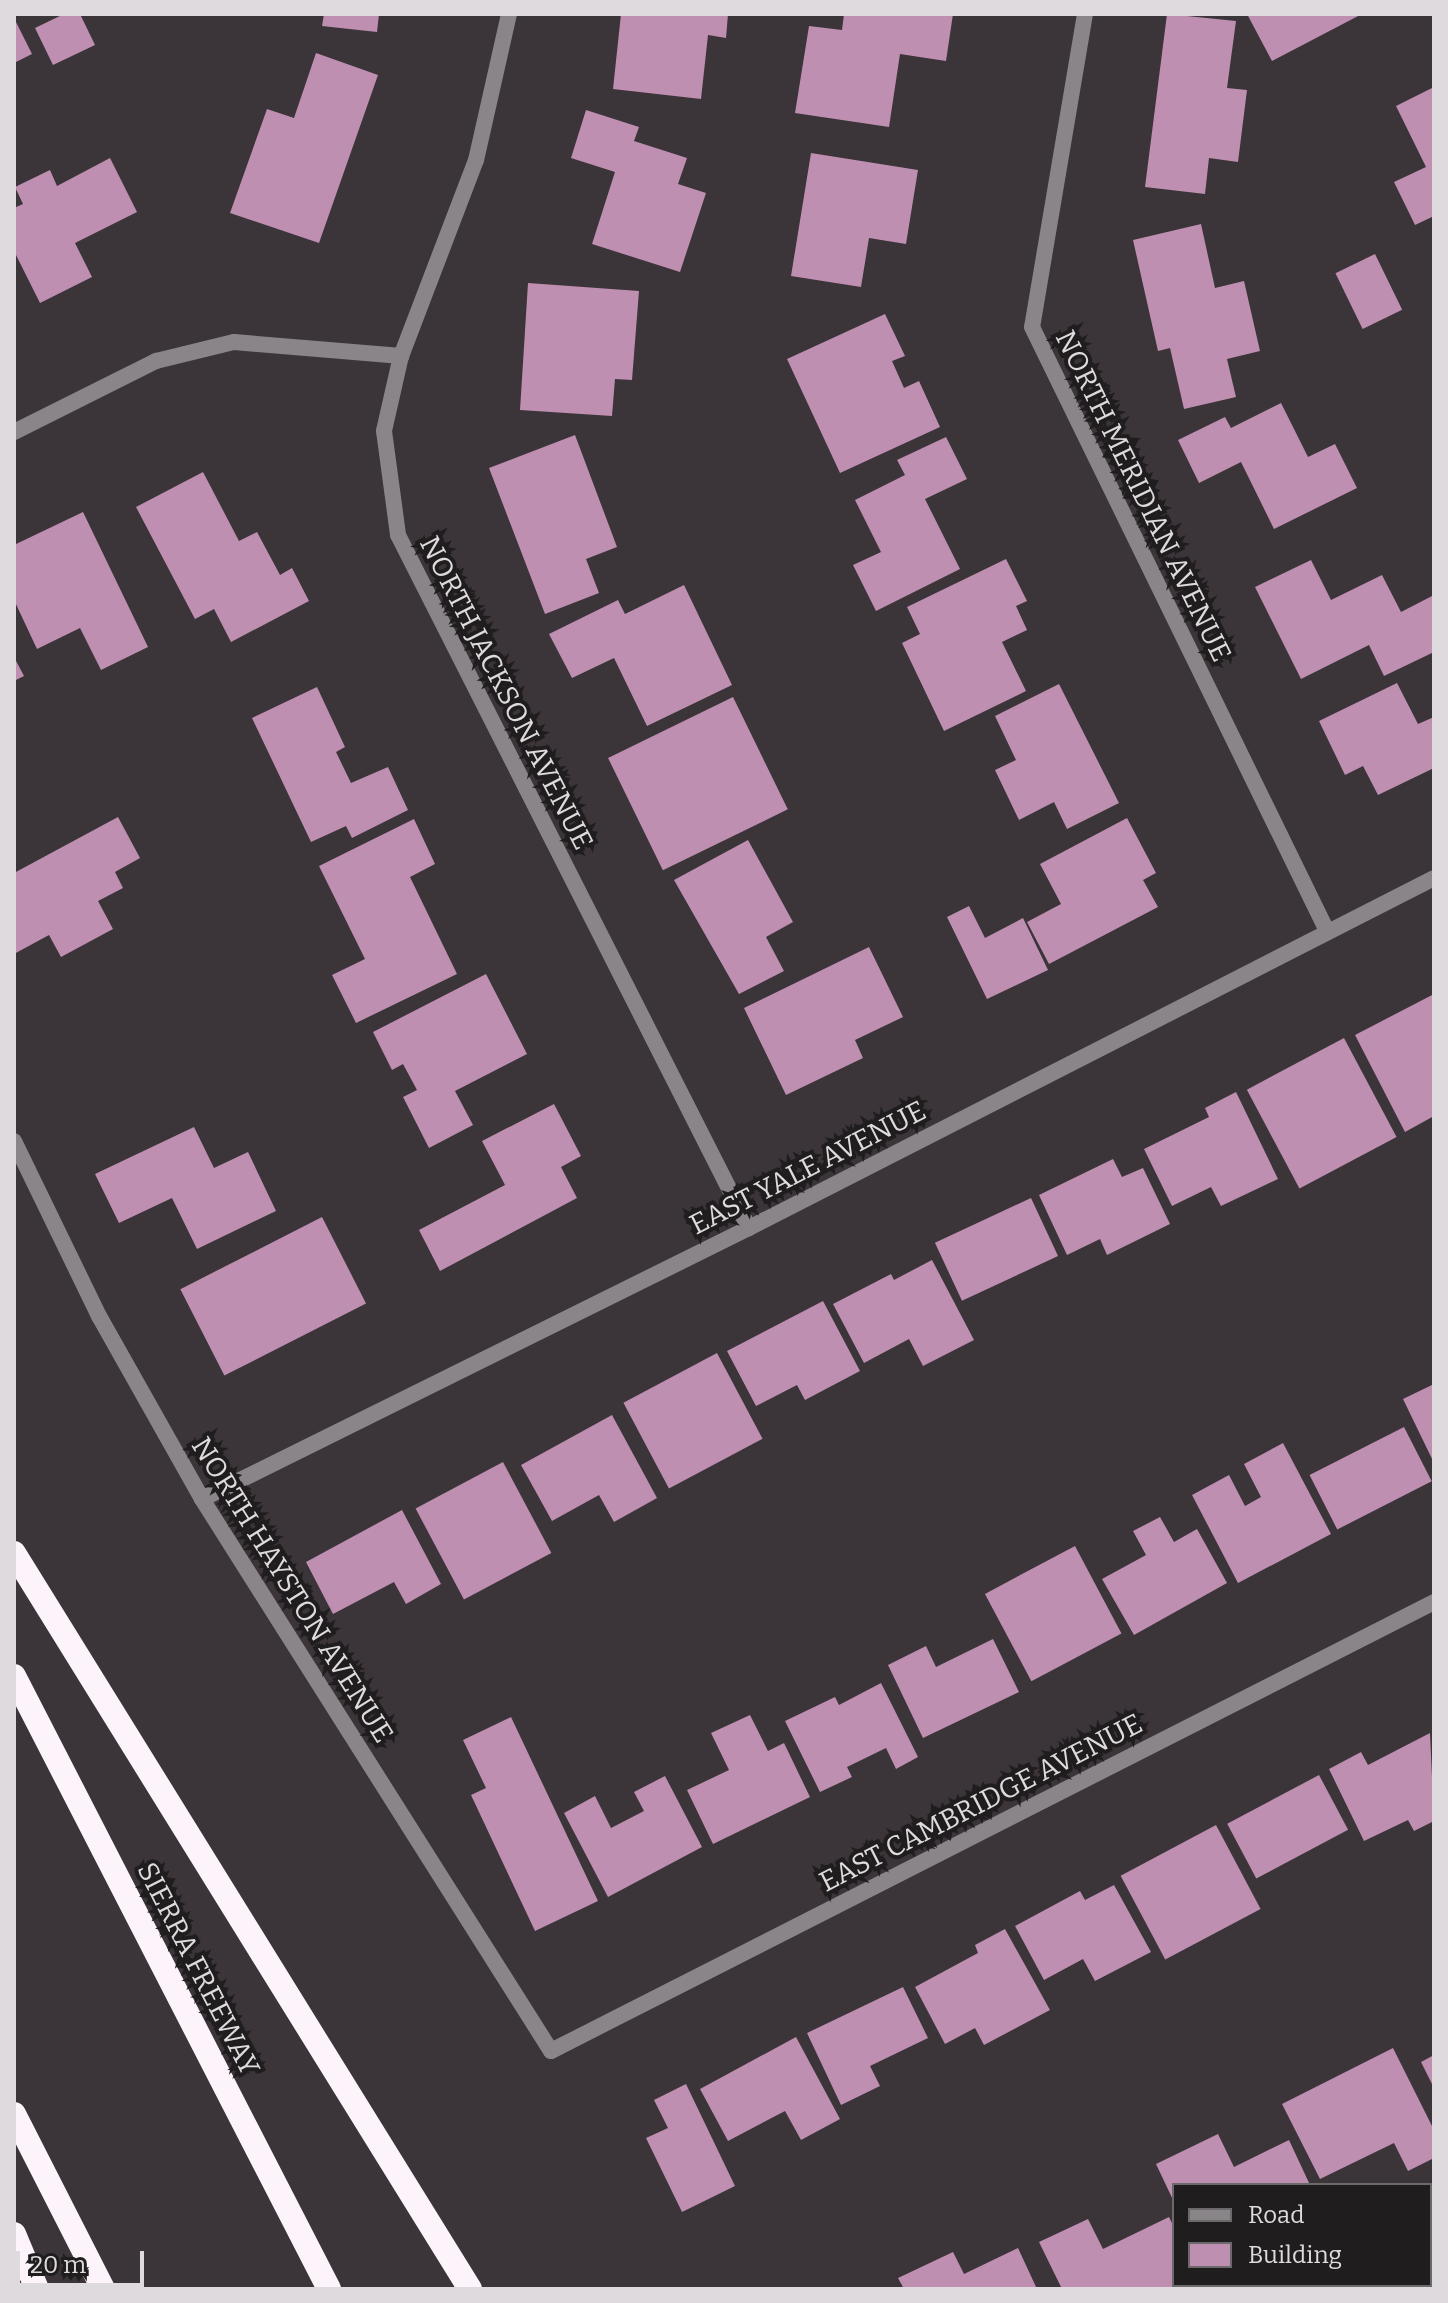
<!DOCTYPE html>
<style>
body{margin:0}
#map{position:relative;width:1448px;height:2303px;overflow:hidden;background:#3b3439;font-family:Bitter,serif}
div>[style]{position:absolute}
.building>*{inset:0;background:#bf8fb1;transform-origin:0 0}
.street>*{height:16px;margin:-8px;padding:0 8px;transform-origin:8px;border-radius:8px;background:#898588}
.highway>*{height:24px;margin:-12px;padding:0 12px;transform-origin:12px;border-radius:12px;background:#fcf4fa}
span{translate:-50% -50%;white-space:nowrap;text-align:center;line-height:1.15;-webkit-text-stroke:8px #201d1f;paint-order:stroke}
.street-label{font-size:28px;color:#dfdadd}
.frame{position:absolute;inset:0;border:16px solid #dfdadd;pointer-events:none}
.legend{position:absolute;left:1172px;top:2183px;width:260px;height:104px;box-sizing:border-box;background:#201d1f;border:2px solid #6c696b;margin:0;padding:10px 14px;list-style:none;font-size:24px;color:#dfdadd}
.legend li{display:flex;align-items:center;gap:16px;height:40px}
.legend b{width:40px;border:2px solid #6c696b}
.scale{position:absolute;left:16px;top:2251px;width:128px;height:36px;box-sizing:border-box;border:4px solid #dfdadd;border-top:0;padding-left:10px;font-size:24px;line-height:28px;white-space:nowrap;color:#dfdadd;-webkit-text-stroke:6px #201d1f;paint-order:stroke}
</style>
<div id="map">
<div class="building">
<div style="clip-path:polygon(64px 14px,80px 14px,95px 45px,53px 65px,35px 28px)"></div>
<div style="clip-path:polygon(324px 14px,379px 14px,377px 32px,322px 26px)"></div>
<div style="clip-path:polygon(621px 14px,728px 14px,726px 38px,708px 35px,701px 99px,613px 89px)"></div>
<div style="clip-path:polygon(844px 14px,953px 14px,946px 61px,900px 54px,889px 127px,795px 113px,809px 26px,842px 30px)"></div>
<div style="clip-path:polygon(1167px 14px,1236px 21px,1227px 88px,1247px 90px,1238px 162px,1209px 158px,1205px 194px,1145px 187px)"></div>
<div style="clip-path:polygon(1247px 14px,1362px 14px,1272px 61px)"></div>
<div style="clip-path:polygon(14px 18px,32px 54px,14px 63px)"></div>
<div style="clip-path:polygon(316px 53px,378px 75px,319px 243px,230px 213px,267px 109px,294px 118px)"></div>
<div style="clip-path:polygon(1434px 87px,1434px 216px,1415px 225px,1394px 182px,1426px 167px,1396px 106px)"></div>
<div style="clip-path:polygon(586px 110px,639px 127px,634px 141px,687px 158px,678px 184px,706px 193px,680px 272px,592px 244px,615px 172px,571px 158px)"></div>
<div style="clip-path:polygon(811px 153px,918px 170px,906px 244px,869px 238px,861px 287px,791px 276px)"></div>
<div style="clip-path:polygon(110px 158px,137px 212px,75px 243px,92px 277px,40px 303px,14px 251px,14px 208px,23px 204px,15px 187px,50px 170px,57px 186px)"></div>
<div style="clip-path:polygon(1201px 224px,1215px 288px,1244px 281px,1260px 351px,1227px 359px,1236px 397px,1184px 409px,1170px 348px,1158px 351px,1133px 240px)"></div>
<div style="left:1375px;top:254px;width:62px;height:44px;rotate:64deg"></div>
<div style="clip-path:polygon(528px 283px,639px 291px,632px 380px,615px 379px,612px 416px,520px 410px)"></div>
<div style="clip-path:polygon(885px 314px,905px 356px,892px 361px,904px 388px,919px 381px,940px 427px,840px 473px,787px 359px)"></div>
<div style="clip-path:polygon(1281px 403px,1308px 457px,1335px 444px,1357px 488px,1274px 529px,1241px 462px,1199px 483px,1178px 440px,1225px 417px,1231px 428px)"></div>
<div style="clip-path:polygon(575px 435px,617px 547px,586px 559px,599px 593px,545px 614px,489px 468px)"></div>
<div style="clip-path:polygon(946px 437px,967px 479px,925px 499px,960px 569px,876px 611px,853px 565px,881px 552px,855px 500px,905px 475px,897px 460px)"></div>
<div style="clip-path:polygon(203px 472px,239px 541px,257px 532px,280px 575px,292px 568px,309px 601px,231px 642px,214px 609px,195px 619px,136px 507px)"></div>
<div style="clip-path:polygon(83px 512px,148px 647px,101px 670px,80px 628px,37px 649px,14px 600px,14px 545px)"></div>
<div style="clip-path:polygon(1006px 559px,1027px 601px,1016px 606px,1027px 630px,1002px 642px,1026px 691px,944px 731px,902px 643px,920px 634px,907px 607px)"></div>
<div style="clip-path:polygon(1311px 560px,1331px 600px,1382px 575px,1401px 612px,1434px 595px,1434px 652px,1384px 676px,1369px 645px,1301px 679px,1255px 587px)"></div>
<div style="clip-path:polygon(684px 585px,732px 685px,647px 726px,614px 658px,572px 678px,549px 634px,618px 600px,625px 614px)"></div>
<div style="clip-path:polygon(14px 657px,24px 676px,14px 681px)"></div>
<div style="clip-path:polygon(1397px 683px,1418px 724px,1434px 717px,1434px 768px,1378px 795px,1363px 766px,1345px 775px,1319px 721px)"></div>
<div style="clip-path:polygon(1059px 684px,1119px 803px,1067px 829px,1054px 802px,1019px 820px,995px 770px,1016px 760px,995px 716px)"></div>
<div style="clip-path:polygon(317px 687px,345px 747px,336px 752px,351px 783px,388px 767px,408px 810px,352px 838px,346px 826px,311px 842px,252px 718px)"></div>
<div style="left:733px;top:697px;width:125px;height:139px;rotate:64deg"></div>
<div style="clip-path:polygon(118px 817px,140px 858px,115px 872px,123px 888px,98px 901px,113px 929px,61px 957px,49px 935px,14px 954px,14px 873px)"></div>
<div style="clip-path:polygon(1127px 818px,1156px 873px,1143px 880px,1158px 907px,1049px 964px,1027px 922px,1061px 904px,1040px 864px)"></div>
<div style="clip-path:polygon(414px 819px,435px 864px,410px 877px,457px 974px,356px 1023px,332px 975px,365px 959px,319px 866px)"></div>
<div style="clip-path:polygon(748px 840px,793px 922px,766px 937px,784px 971px,739px 994px,674px 880px)"></div>
<div style="clip-path:polygon(969px 906px,985px 938px,1023px 918px,1048px 970px,987px 999px,947px 917px)"></div>
<div style="clip-path:polygon(869px 947px,903px 1017px,855px 1040px,863px 1058px,786px 1095px,744px 1008px)"></div>
<div style="clip-path:polygon(486px 974px,527px 1054px,455px 1091px,473px 1125px,429px 1148px,403px 1097px,417px 1090px,403px 1064px,392px 1070px,373px 1032px)"></div>
<div style="clip-path:polygon(1434px 994px,1434px 1116px,1405px 1132px,1355px 1035px)"></div>
<div style="left:1344px;top:1038px;width:112px;height:110px;rotate:62deg"></div>
<div style="clip-path:polygon(1236px 1092px,1278px 1179px,1221px 1206px,1211px 1187px,1172px 1206px,1144px 1149px,1209px 1117px,1205px 1108px)"></div>
<div style="clip-path:polygon(554px 1104px,581px 1156px,561px 1167px,577px 1198px,440px 1271px,419px 1230px,505px 1185px,482px 1141px)"></div>
<div style="clip-path:polygon(194px 1127px,214px 1168px,248px 1152px,276px 1211px,197px 1249px,172px 1198px,119px 1223px,95px 1174px)"></div>
<div style="clip-path:polygon(1113px 1159px,1122px 1177px,1143px 1168px,1170px 1224px,1107px 1255px,1100px 1239px,1067px 1255px,1039px 1195px)"></div>
<div style="left:1031px;top:1198px;width:64px;height:106px;rotate:65deg"></div>
<div style="left:322px;top:1217px;width:97px;height:159px;rotate:63deg"></div>
<div style="clip-path:polygon(932px 1260px,974px 1340px,923px 1366px,909px 1339px,864px 1363px,833px 1304px,891px 1274px,894px 1280px)"></div>
<div style="clip-path:polygon(823px 1301px,860px 1371px,805px 1400px,797px 1385px,756px 1406px,727px 1351px)"></div>
<div style="left:717px;top:1353px;width:97px;height:106px;rotate:62deg"></div>
<div style="clip-path:polygon(1434px 1384px,1434px 1463px,1403px 1399px)"></div>
<div style="clip-path:polygon(612px 1415px,657px 1498px,614px 1522px,599px 1495px,552px 1521px,521px 1465px)"></div>
<div style="left:1404px;top:1427px;width:61px;height:106px;rotate:63deg"></div>
<div style="clip-path:polygon(1283px 1443px,1331px 1534px,1238px 1583px,1192px 1495px,1229px 1475px,1245px 1506px,1261px 1497px,1244px 1464px)"></div>
<div style="left:503px;top:1462px;width:103px;height:99px;rotate:62deg"></div>
<div style="clip-path:polygon(402px 1510px,441px 1584px,406px 1604px,394px 1582px,333px 1614px,306px 1562px)"></div>
<div style="clip-path:polygon(1160px 1517px,1174px 1542px,1197px 1529px,1227px 1583px,1134px 1635px,1102px 1579px,1146px 1555px,1133px 1531px)"></div>
<div style="left:1075px;top:1546px;width:99px;height:102px;rotate:62deg"></div>
<div style="clip-path:polygon(993px 1639px,1019px 1692px,923px 1738px,888px 1665px,926px 1646px,936px 1667px)"></div>
<div style="clip-path:polygon(881px 1683px,918px 1757px,896px 1769px,886px 1748px,847px 1767px,852px 1777px,820px 1792px,785px 1721px,835px 1697px,839px 1705px)"></div>
<div style="clip-path:polygon(750px 1715px,768px 1751px,784px 1743px,810px 1797px,713px 1844px,687px 1790px,729px 1770px,711px 1733px)"></div>
<div style="clip-path:polygon(511px 1717px,598px 1901px,535px 1931px,471px 1795px,486px 1788px,463px 1740px)"></div>
<div style="clip-path:polygon(1430px 1733px,1434px 1821px,1414px 1831px,1408px 1820px,1364px 1841px,1329px 1769px,1361px 1752px,1368px 1765px)"></div>
<div style="left:1319px;top:1775px;width:62px;height:104px;rotate:62deg"></div>
<div style="clip-path:polygon(665px 1776px,702px 1847px,608px 1897px,564px 1813px,595px 1796px,611px 1828px,644px 1811px,634px 1792px)"></div>
<div style="left:1216px;top:1825px;width:95px;height:108px;rotate:62deg"></div>
<div style="clip-path:polygon(1114px 1885px,1151px 1952px,1095px 1981px,1083px 1959px,1044px 1980px,1015px 1926px,1080px 1891px,1085px 1900px)"></div>
<div style="clip-path:polygon(1005px 1929px,1050px 2010px,984px 2045px,975px 2028px,945px 2044px,915px 1987px,978px 1953px,975px 1945px)"></div>
<div style="clip-path:polygon(903px 1987px,928px 2038px,870px 2066px,880px 2086px,841px 2105px,807px 2033px)"></div>
<div style="clip-path:polygon(796px 2037px,840px 2119px,801px 2140px,785px 2111px,728px 2141px,700px 2089px)"></div>
<div style="clip-path:polygon(1393px 2048px,1434px 2130px,1434px 2158px,1408px 2171px,1394px 2143px,1320px 2179px,1282px 2104px)"></div>
<div style="clip-path:polygon(1434px 2055px,1434px 2088px,1421px 2062px)"></div>
<div style="clip-path:polygon(686px 2084px,735px 2186px,682px 2212px,646px 2138px,668px 2128px,654px 2100px)"></div>
<div style="clip-path:polygon(1218px 2134px,1234px 2167px,1289px 2140px,1310px 2185px,1174px 2185px,1174px 2202px,1156px 2164px)"></div>
<div style="clip-path:polygon(1169px 2217px,1174px 2227px,1174px 2285px,1186px 2285px,1177px 2289px,1062px 2289px,1039px 2242px,1088px 2219px,1103px 2249px)"></div>
<div style="clip-path:polygon(1018px 2248px,1037px 2289px,904px 2289px,898px 2278px,953px 2252px,964px 2274px)"></div>
</div>
<div class="street">
<div style="left:509px;top:14px;width:150px;rotate:102.7deg"></div>
<div style="left:476px;top:160px;width:210px;rotate:110.9deg"></div>
<div style="left:401px;top:356px;width:77px;rotate:102.8deg"></div>
<div style="left:384px;top:431px;width:105px;rotate:82.3deg"></div>
<div style="left:398px;top:535px;width:777px;rotate:63.14deg"></div>
<div style="left:1085px;top:14px;width:317px;rotate:99.6deg"></div>
<div style="left:1032px;top:327px;width:672px;rotate:63.97deg"></div>
<div style="left:14px;top:432px;width:159px;rotate:-26.6deg"></div>
<div style="left:156px;top:361px;width:80px;rotate:-13.7deg"></div>
<div style="left:234px;top:342px;width:168px;rotate:4.8deg"></div>
<div style="left:14px;top:1141px;width:195px;rotate:64.1deg"></div>
<div style="left:99px;top:1316px;width:210px;rotate:60.6deg"></div>
<div style="left:202px;top:1499px;width:653px;rotate:57.7deg"></div>
<div style="left:551px;top:2051px;width:991px;rotate:-26.95deg"></div>
<div style="left:202px;top:1499px;width:610px;rotate:-26.36deg"></div>
<div style="left:749px;top:1228px;width:769px;rotate:-27.06deg"></div>
<div style="left:1430px;top:2278px;width:4px;rotate:-27deg"></div>
<div style="left:1408px;top:2289px;width:9px;rotate:-27deg"></div>
</div>
<div class="highway">
<div style="left:14px;top:1553px;width:866px;rotate:58.22deg"></div>
<div style="left:14px;top:1676px;width:689px;rotate:62.8deg"></div>
<div style="left:14px;top:2114px;width:196px;rotate:63deg"></div>
<div style="left:14px;top:2234px;width:60px;rotate:67.3deg"></div>
</div>
<div class="street-label">
<span style="left:1143px;top:496px;rotate:64deg">NORTH MERIDIAN AVENUE</span>
<span style="left:506px;top:693px;rotate:63deg">NORTH JACKSON AVENUE</span>
<span style="left:808px;top:1168px;rotate:-27deg">EAST YALE AVENUE</span>
<span style="left:292px;top:1590px;rotate:58deg">NORTH HAYSTON AVENUE</span>
<span style="left:981px;top:1803px;rotate:-27deg">EAST CAMBRIDGE AVENUE</span>
<span style="left:198px;top:1969px;rotate:63deg">SIERRA FREEWAY</span>
</div>
<div class="frame"></div>
<ul class="legend">
<li><b style="height:10px;background:#898588"></b>Road</li>
<li><b style="height:22px;background:#bf8fb1"></b>Building</li>
</ul>
<div class="scale">20 m</div>
</div>
